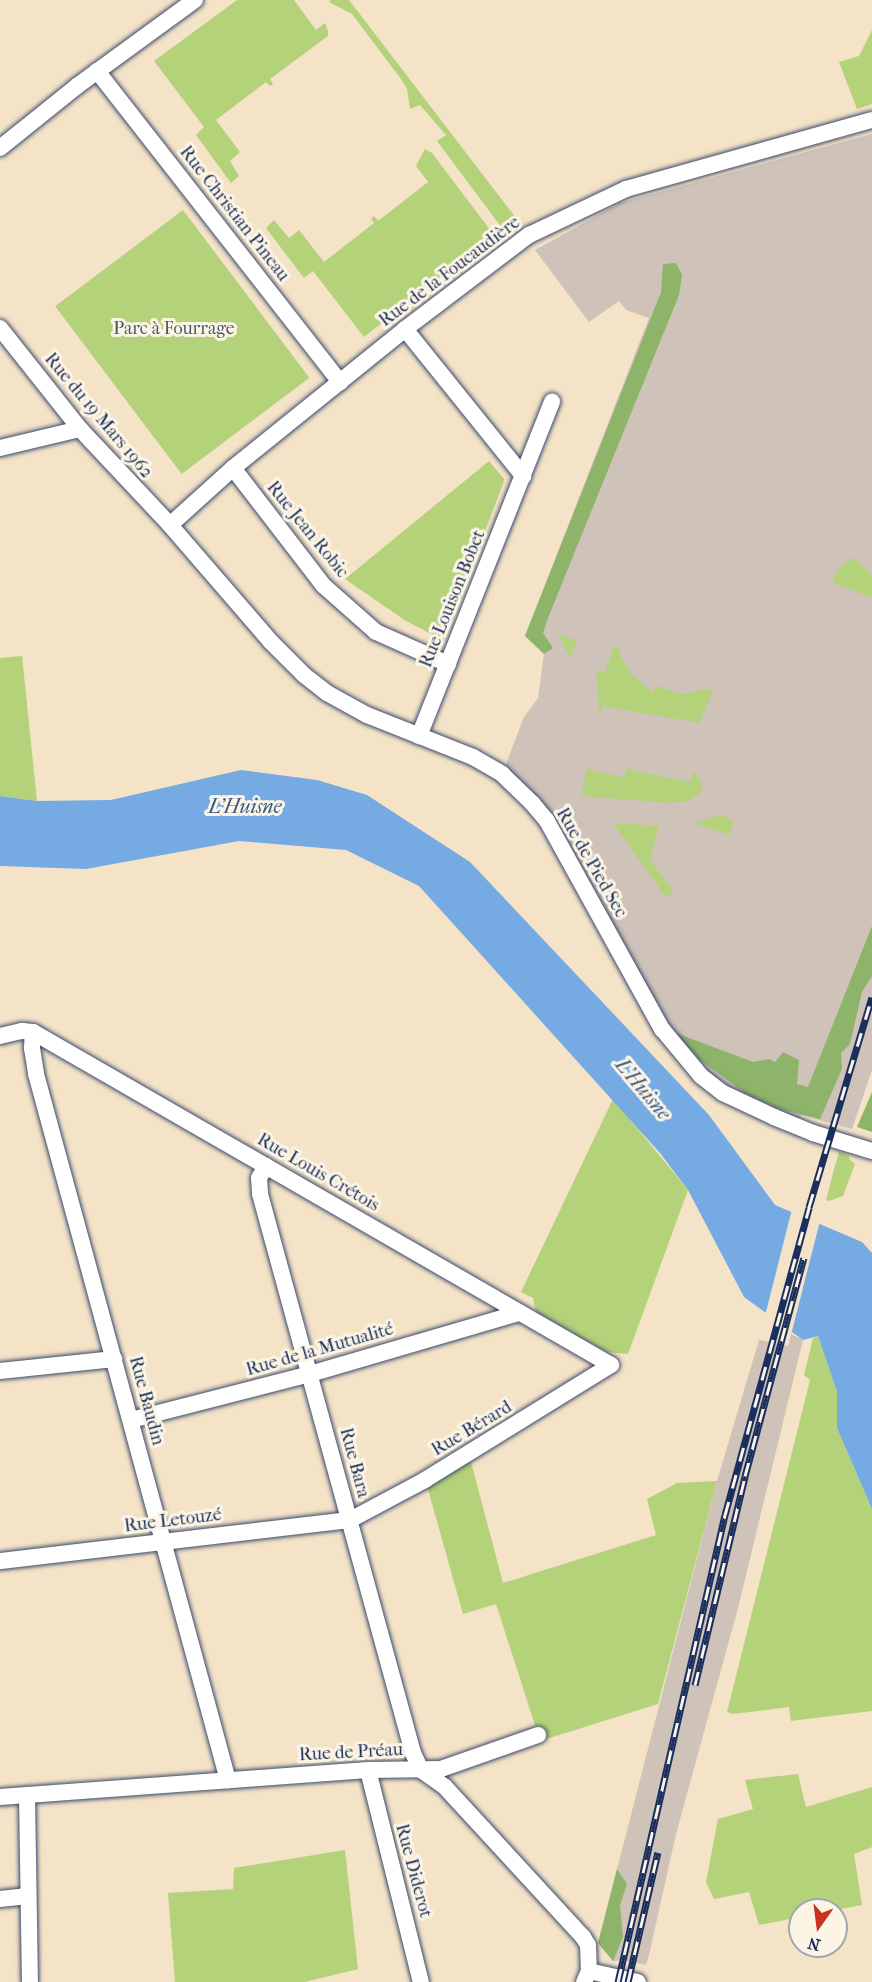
<!DOCTYPE html>
<meta charset="utf-8">
<style>
body{margin:0}
#map{position:relative;width:872px;height:1982px;overflow:hidden;background:#f4e3c7;font-family:"IM FELL French Canon",serif}
div>[style]{position:absolute}
.industrial>*{inset:0;background:#cec2b9}
.green>*{inset:0;background:#b3d279;transform-origin:0 0}
.forest>*{inset:0;background:#8eb469}
.water>*{inset:0;background:#75aae3}
.pier>*{inset:0;background:#f4e3c7}
.roads{filter:drop-shadow(0 0 2px #3c4a6e) drop-shadow(0 0 2px #3c4a6e)}
.minor>*{height:16px;margin:-8px;padding:0 8px;transform-origin:8px;border-radius:8px;background:#fff}
.rail>*{height:7px;margin-top:-3.5px;transform-origin:0;background:repeating-linear-gradient(90deg,#fcf5e5 0 14px,#1b2f5e 0 28px);box-sizing:border-box;border-block:2px solid #1b2f5e}
span{translate:-50% -50%;white-space:nowrap;text-align:center;line-height:1.15;-webkit-text-stroke:6px #fcf5e5;paint-order:stroke}
.street-label{font-size:18px;color:#1b2f5e}
.park-label{font-size:18px;color:#415865}
.water-label{font-size:20px;color:#365486;font-style:italic}
.north{position:absolute;left:788px;top:1898px;width:60px;height:60px;box-sizing:border-box;background:#fcf5e5;border:2px solid #a2a6af;border-radius:50%;rotate:194deg;font-size:16px;font-weight:700;line-height:24px;text-align:center;color:#1b2f5e}
.north::after{content:'';display:block;margin:auto;width:21px;height:27px;background:#c8321e;clip-path:polygon(50% 0,100% 100%,50% 72%,0 100%)}
</style>
<div id="map">
<div class="industrial">
<div style="clip-path:polygon(872px 134px,872px 1070px,852px 1129px,801px 1115px,799px 1128px,746px 1105px,681px 1053px,547px 821px,502px 774px,524px 717px,538px 698px,544px 654px,525px 636px,649px 318px,626px 310px,619px 301px,589px 322px,535px 250px,620px 203px)"></div>
<div style="clip-path:polygon(791px 1334px,803px 1340px,738px 1608px,676px 1834px,649px 1955px,646px 1965px,624px 1960px,613px 1961px,598px 1943px,717px 1481px,759px 1340px,788px 1346px)"></div>
</div>
<div class="green">
<div style="clip-path:polygon(237px 0,294px 0,316px 30px,325px 23px,328px 31px,328px 36px,270px 79px,273px 84px,270px 86px,266px 82px,216px 120px,240px 152px,230px 161px,239px 176px,231px 183px,196px 135px,204px 127px,154px 61px)"></div>
<div style="clip-path:polygon(331px 0,349px 0,516px 218px,502px 228px,437px 141px,446px 135px,420px 105px,410px 109px,407px 89px,401px 79px,352px 14px,329px 2px)"></div>
<div style="clip-path:polygon(872px 30px,872px 104px,857px 109px,839px 62px,859px 56px)"></div>
<div style="clip-path:polygon(425px 149px,432px 153px,494px 235px,364px 337px,313px 271px,304px 278px,266px 228px,274px 220px,289px 238px,299px 230px,324px 262px,374px 223px,371px 219px,374px 216px,378px 221px,428px 182px,416px 166px)"></div>
<div style="left:183px;top:210px;width:210px;height:160px;rotate:53deg"></div>
<div style="clip-path:polygon(489px 461px,504px 479px,503px 484px,443px 640px,406px 621px,345px 579px)"></div>
<div style="clip-path:polygon(854px 557px,872px 576px,872px 598px,832px 582px,838px 569px)"></div>
<div style="clip-path:polygon(558px 634px,577px 641px,570px 658px)"></div>
<div style="clip-path:polygon(615px 646px,621px 649px,619px 653px,631px 674px,650px 690px,654px 692px,656px 686px,682px 694px,708px 689px,713px 691px,699px 723px,602px 706px,600px 717px,596px 670px,604px 673px)"></div>
<div style="clip-path:polygon(22px 656px,37px 801px,0 796px,0 658px)"></div>
<div style="clip-path:polygon(586px 769px,625px 778px,626px 769px,690px 782px,693px 771px,702px 784px,701px 792px,689px 801px,668px 803px,582px 796px)"></div>
<div style="clip-path:polygon(721px 815px,734px 822px,729px 835px,694px 823px)"></div>
<div style="clip-path:polygon(613px 823px,659px 826px,650px 860px,672px 889px,670px 897px,665px 896px)"></div>
<div style="clip-path:polygon(613px 1099px,688px 1190px,628px 1354px,607px 1352px,536px 1312px,533px 1298px,521px 1292px)"></div>
<div style="clip-path:polygon(839px 1151px,849px 1156px,849px 1159px,855px 1164px,843px 1196px,829px 1201px,826px 1200px)"></div>
<div style="clip-path:polygon(818px 1336px,837px 1392px,837px 1428px,872px 1509px,872px 1711px,791px 1721px,789px 1707px,733px 1714px,727px 1712px,810px 1380px,804px 1375px,813px 1338px)"></div>
<div style="clip-path:polygon(470px 1458px,503px 1583px,656px 1535px,647px 1499px,677px 1483px,717px 1481px,658px 1704px,540px 1741px,496px 1604px,463px 1614px,427px 1486px)"></div>
<div style="clip-path:polygon(798px 1774px,806px 1807px,872px 1787px,872px 1847px,854px 1854px,862px 1905px,836px 1910px,800px 1910px,800px 1917px,759px 1925px,749px 1892px,714px 1899px,706px 1882px,718px 1819px,753px 1809px,745px 1780px)"></div>
<div style="clip-path:polygon(345px 1850px,358px 1969px,305px 1982px,175px 1982px,168px 1893px,233px 1889px,234px 1868px)"></div>
</div>
<div class="forest">
<div style="clip-path:polygon(676px 263px,682px 275px,679px 295px,548px 618px,543px 633px,553px 648px,544px 654px,525px 636px,661px 292px,663px 264px)"></div>
<div style="clip-path:polygon(872px 926px,872px 976px,862px 992px,850px 1044px,841px 1053px,842px 1069px,820px 1119px,780px 1109px,745px 1093px,699px 1059px,676px 1033px,753px 1062px,769px 1059px,775px 1062px,783px 1052px,799px 1060px,797px 1084px,808px 1087px)"></div>
<div style="clip-path:polygon(872px 1092px,872px 1132px,857px 1127px)"></div>
<div style="clip-path:polygon(617px 1869px,627px 1884px,620px 1905px,623px 1937px,613px 1961px,598px 1943px)"></div>
</div>
<div class="water">
<div style="clip-path:polygon(241px 770px,317px 780px,367px 795px,470px 862px,709px 1115px,775px 1205px,862px 1242px,872px 1253px,872px 1509px,837px 1428px,837px 1392px,818px 1336px,803px 1340px,744px 1297px,688px 1190px,660px 1153px,419px 886px,346px 850px,239px 841px,86px 869px,0 866px,0 796px,37px 801px,111px 800px)"></div>
</div>
<div class="pier">
<div style="clip-path:polygon(792px 1209px,820px 1221px,791px 1335px,765px 1316px)"></div>
</div>
<div class="roads">
<div class="minor">
<div style="left:97px;top:71px;width:395px;rotate:52deg"></div>
<div style="left:0;top:148px;width:99px;rotate:-38.8deg"></div>
<div style="left:77px;top:86px;width:146px;rotate:-36.1deg"></div>
<div style="left:0;top:328px;width:129px;rotate:51.6deg"></div>
<div style="left:80px;top:429px;width:132px;rotate:46.8deg"></div>
<div style="left:170px;top:525px;width:153px;rotate:49.2deg"></div>
<div style="left:270px;top:641px;width:48px;rotate:45deg"></div>
<div style="left:304px;top:675px;width:29px;rotate:38deg"></div>
<div style="left:327px;top:693px;width:46px;rotate:28.8deg"></div>
<div style="left:367px;top:715px;width:114px;rotate:21.6deg"></div>
<div style="left:473px;top:757px;width:34px;rotate:30deg"></div>
<div style="left:502px;top:774px;width:42px;rotate:44deg"></div>
<div style="left:532px;top:803px;width:23px;rotate:50deg"></div>
<div style="left:547px;top:821px;width:238px;rotate:61.1deg"></div>
<div style="left:662px;top:1029px;width:61px;rotate:50.3deg"></div>
<div style="left:701px;top:1076px;width:28px;rotate:38deg"></div>
<div style="left:723px;top:1093px;width:56px;rotate:25.2deg"></div>
<div style="left:774px;top:1117px;width:42px;rotate:22.3deg"></div>
<div style="left:813px;top:1133px;width:62px;rotate:17deg"></div>
<div style="left:405px;top:329px;width:189px;rotate:51.2deg"></div>
<div style="left:0;top:448px;width:82px;rotate:-13.4deg"></div>
<div style="left:233px;top:468px;width:149px;rotate:52.4deg"></div>
<div style="left:324px;top:586px;width:69px;rotate:41.5deg"></div>
<div style="left:376px;top:632px;width:79px;rotate:24deg"></div>
<div style="left:170px;top:525px;width:85px;rotate:-42.1deg"></div>
<div style="left:233px;top:468px;width:221px;rotate:-38.9deg"></div>
<div style="left:405px;top:329px;width:156px;rotate:-37.2deg"></div>
<div style="left:529px;top:235px;width:107px;rotate:-25.4deg"></div>
<div style="left:626px;top:189px;width:255px;rotate:-15.7deg"></div>
<div style="left:419px;top:736px;width:360px;rotate:-68.3deg"></div>
<div style="left:33px;top:1032px;width:16px;rotate:94deg"></div>
<div style="left:32px;top:1048px;width:26px;rotate:81deg"></div>
<div style="left:36px;top:1074px;width:732px;rotate:74.79deg"></div>
<div style="left:0;top:1036px;width:23px;rotate:-13deg"></div>
<div style="left:22px;top:1031px;width:11px;rotate:5deg"></div>
<div style="left:33px;top:1032px;width:667px;rotate:29.95deg"></div>
<div style="left:611px;top:1365px;width:219px;rotate:148.3deg"></div>
<div style="left:425px;top:1480px;width:85px;rotate:151.9deg"></div>
<div style="left:350px;top:1520px;width:352px;rotate:173.3deg"></div>
<div style="left:266px;top:1166px;width:14px;rotate:120deg"></div>
<div style="left:259px;top:1178px;width:16px;rotate:86deg"></div>
<div style="left:260px;top:1194px;width:580px;rotate:74.69deg"></div>
<div style="left:413px;top:1753px;width:19px;rotate:65deg"></div>
<div style="left:421px;top:1770px;width:29px;rotate:35deg"></div>
<div style="left:445px;top:1787px;width:204px;rotate:47.4deg"></div>
<div style="left:583px;top:1937px;width:9px;rotate:58deg"></div>
<div style="left:588px;top:1945px;width:26px;rotate:88deg"></div>
<div style="left:589px;top:1971px;width:12px;rotate:114deg"></div>
<div style="left:0;top:1371px;width:115px;rotate:-6deg"></div>
<div style="left:131px;top:1420px;width:185px;rotate:-14.4deg"></div>
<div style="left:310px;top:1374px;width:218px;rotate:-16.3deg"></div>
<div style="left:368px;top:1770px;width:219px;rotate:76deg"></div>
<div style="left:27px;top:1795px;width:187px;rotate:89.1deg"></div>
<div style="left:0;top:1797px;width:369px;rotate:-4.2deg"></div>
<div style="left:368px;top:1770px;width:73px;rotate:-0.8deg"></div>
<div style="left:441px;top:1769px;width:103px;rotate:-19.3deg"></div>
<div style="left:0;top:1899px;width:28px;rotate:-6deg"></div>
<div style="left:589px;top:1971px;width:50px;rotate:12.7deg"></div>
</div>
</div>
<div class="rail">
<div style="left:695px;top:1685px;width:215px;rotate:-76.5deg"></div>
<div style="left:745px;top:1476px;width:226px;rotate:-74.9deg"></div>
<div style="left:618px;top:1982px;width:479px;rotate:-77.1deg"></div>
<div style="left:725px;top:1515px;width:319px;rotate:-74.7deg"></div>
<div style="left:809px;top:1207px;width:219px;rotate:-73.3deg"></div>
<div style="left:628px;top:1982px;width:133px;rotate:-77deg"></div>
</div>
<div class="street-label">
<span style="left:234px;top:214px;rotate:52deg">Rue Christian Pineau</span>
<span style="left:450px;top:272px;rotate:-37deg">Rue de la Foucaudière</span>
<span style="left:98px;top:416px;rotate:50deg">Rue du 19 Mars 1962</span>
<span style="left:307px;top:530px;rotate:51deg">Rue Jean Robic</span>
<span style="left:453px;top:599px;rotate:-68deg">Rue Louison Bobet</span>
<span style="left:591px;top:863px;rotate:60deg">Rue de Pied Sec</span>
<span style="left:318px;top:1173px;rotate:30deg">Rue Louis Crétois</span>
<span style="left:320px;top:1350px;rotate:-16deg">Rue de la Mutualité</span>
<span style="left:146px;top:1401px;rotate:75deg">Rue Baudin</span>
<span style="left:472px;top:1429px;rotate:-31deg">Rue Bérard</span>
<span style="left:354px;top:1463px;rotate:75deg">Rue Bara</span>
<span style="left:173px;top:1521px;rotate:-7deg">Rue Letouzé</span>
<span style="left:351px;top:1753px;rotate:-3deg">Rue de Préau</span>
<span style="left:413px;top:1871px;rotate:75deg">Rue Diderot</span>
</div>
<div class="park-label">
<span style="left:174px;top:329px">Parc à Fourrage</span>
</div>
<div class="water-label">
<span style="left:245px;top:806px">L'Huisne</span>
<span style="left:643px;top:1089px;rotate:50deg">L'Huisne</span>
</div>
<div class="north">N</div>
</div>
